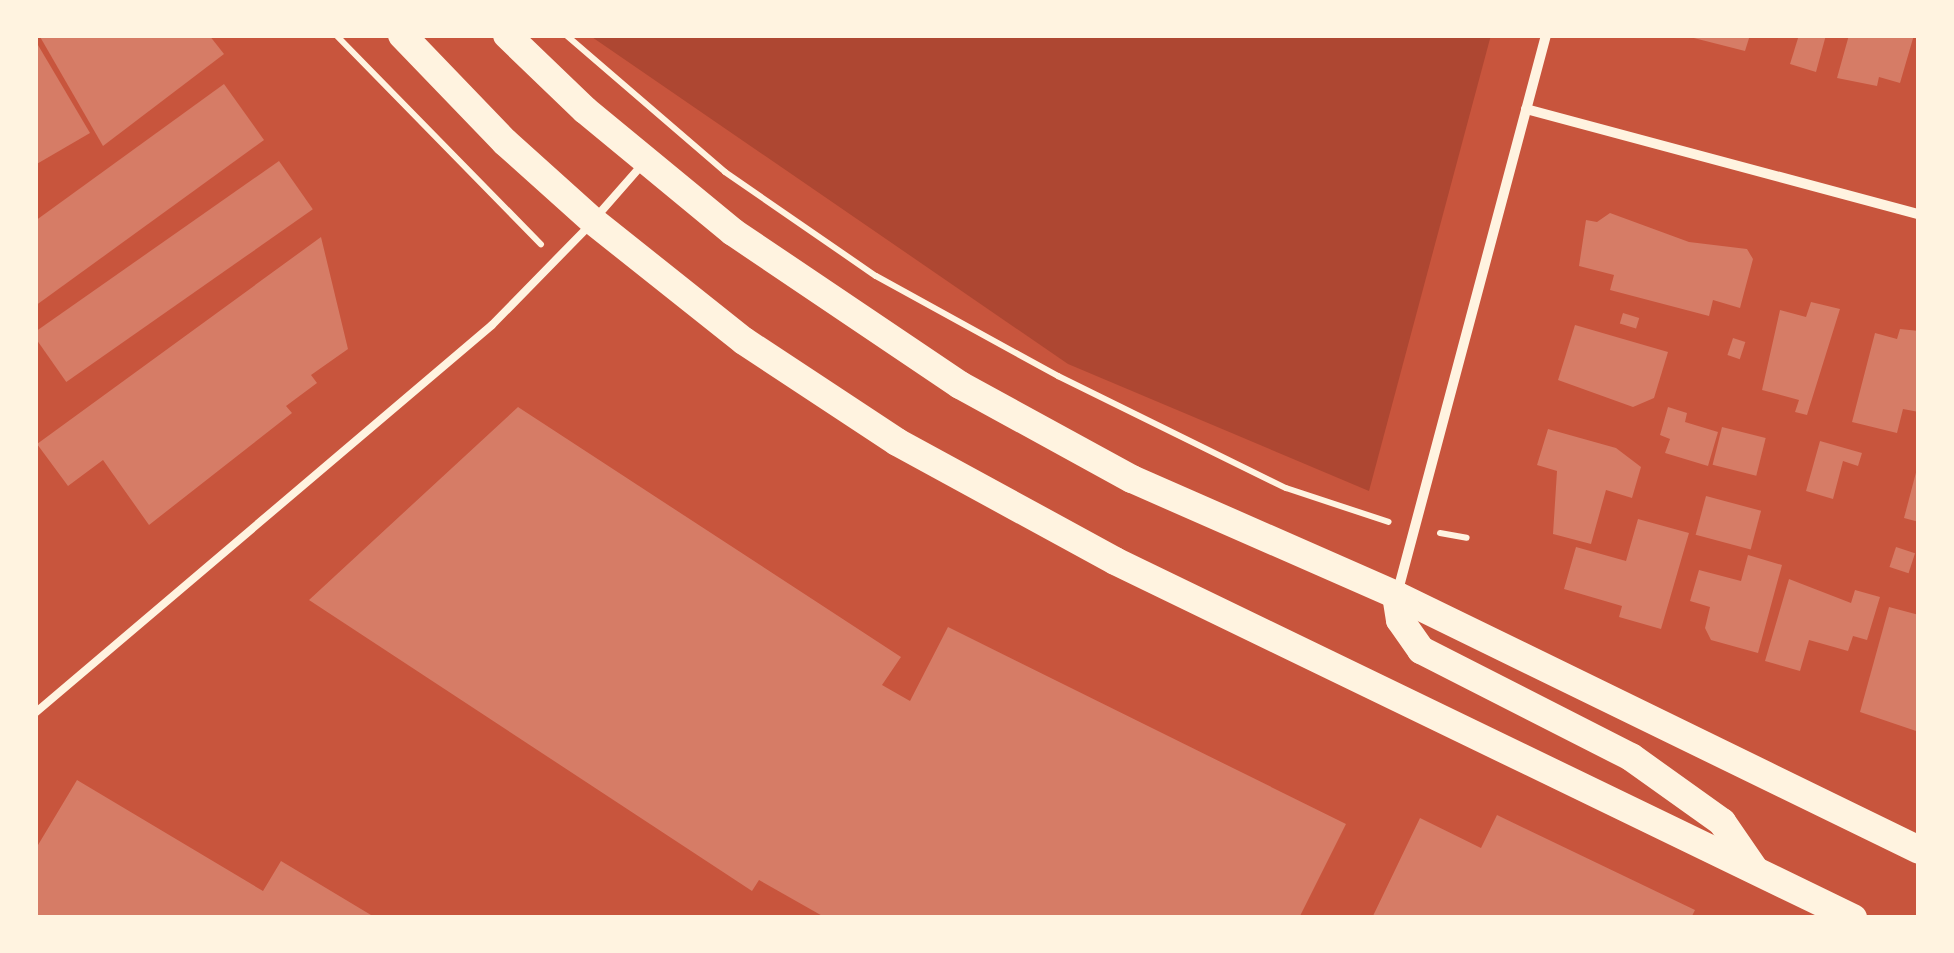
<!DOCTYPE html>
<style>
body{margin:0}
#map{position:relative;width:1954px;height:953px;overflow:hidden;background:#c8553d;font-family:"Fira Sans Condensed",sans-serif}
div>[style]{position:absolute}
.green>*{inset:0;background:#ae4732}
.building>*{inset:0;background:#d67c66;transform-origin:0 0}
.path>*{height:6px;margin:-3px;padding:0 3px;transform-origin:3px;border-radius:3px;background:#fff3e0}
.service>*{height:8px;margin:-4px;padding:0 4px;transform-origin:4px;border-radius:4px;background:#fff3e0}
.minor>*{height:10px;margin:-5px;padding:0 5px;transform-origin:5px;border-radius:5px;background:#fff3e0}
.trunk>*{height:28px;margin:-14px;padding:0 14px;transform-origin:14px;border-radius:14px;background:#fff3e0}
span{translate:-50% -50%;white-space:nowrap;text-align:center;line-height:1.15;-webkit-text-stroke:10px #fff3e0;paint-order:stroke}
.frame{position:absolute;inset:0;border:38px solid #fff3e0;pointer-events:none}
</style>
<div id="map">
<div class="green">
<div style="clip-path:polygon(589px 35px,1491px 35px,1369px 491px,1068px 364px)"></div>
</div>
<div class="building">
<div style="clip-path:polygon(39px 35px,209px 35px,224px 54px,103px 146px)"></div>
<div style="clip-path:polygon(1682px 35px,1750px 35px,1745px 51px)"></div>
<div style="clip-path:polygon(1799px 35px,1826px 35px,1816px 72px,1790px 64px)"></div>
<div style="clip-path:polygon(1849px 35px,1914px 35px,1900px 83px,1879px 77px,1877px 86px,1837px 78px)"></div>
<div style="clip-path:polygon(35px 40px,90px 133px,35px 165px)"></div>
<div style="clip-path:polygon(224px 84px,264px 140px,35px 306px,35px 221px)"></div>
<div style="left:279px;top:161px;width:59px;height:301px;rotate:55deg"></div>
<div style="clip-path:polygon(1610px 213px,1689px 242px,1747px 249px,1753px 259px,1740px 308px,1713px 300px,1709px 316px,1610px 290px,1614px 275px,1579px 266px,1586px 220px,1597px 222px)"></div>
<div style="clip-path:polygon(321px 237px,348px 349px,311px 375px,317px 383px,286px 406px,292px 413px,149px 525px,103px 460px,68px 486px,37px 444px)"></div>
<div style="clip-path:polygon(1811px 302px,1840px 309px,1807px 415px,1795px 412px,1799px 400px,1762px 390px,1780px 310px,1806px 317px)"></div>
<div style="left:1623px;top:313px;width:17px;height:11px;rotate:17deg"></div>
<div style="clip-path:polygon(1575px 325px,1668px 352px,1654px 398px,1633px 407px,1558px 380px)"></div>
<div style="clip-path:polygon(1900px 329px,1919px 331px,1919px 412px,1903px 409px,1897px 433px,1852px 422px,1875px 333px,1897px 339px)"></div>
<div style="left:1733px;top:338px;width:13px;height:18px;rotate:18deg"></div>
<div style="clip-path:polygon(518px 407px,901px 657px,882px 685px,910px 701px,948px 627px,1346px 824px,1299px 918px,826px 918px,759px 880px,752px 891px,309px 600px)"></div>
<div style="clip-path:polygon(1668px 407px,1687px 413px,1685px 422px,1718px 432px,1708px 466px,1665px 453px,1670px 439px,1660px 435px)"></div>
<div style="left:1722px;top:427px;width:45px;height:39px;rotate:14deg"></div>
<div style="clip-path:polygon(1548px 429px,1616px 448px,1641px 467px,1632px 498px,1606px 490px,1591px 544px,1553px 534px,1557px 471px,1537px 465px)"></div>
<div style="clip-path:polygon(1820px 441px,1862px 453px,1858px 466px,1843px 461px,1833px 499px,1806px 491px)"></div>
<div style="clip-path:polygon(1918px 465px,1919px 466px,1919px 522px,1904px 518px)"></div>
<div style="left:1706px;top:496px;width:57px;height:40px;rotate:15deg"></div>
<div style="clip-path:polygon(1638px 519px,1689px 533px,1661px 629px,1619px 617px,1622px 606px,1564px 589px,1576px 547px,1626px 561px)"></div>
<div style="left:1896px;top:547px;width:20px;height:21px;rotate:18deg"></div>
<div style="clip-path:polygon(1748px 555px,1782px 565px,1758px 653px,1711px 640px,1705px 628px,1710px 607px,1690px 601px,1699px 570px,1741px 581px)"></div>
<div style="clip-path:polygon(1789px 579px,1851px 603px,1855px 590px,1880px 597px,1867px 640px,1853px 636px,1848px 651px,1809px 640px,1800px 671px,1765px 661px)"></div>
<div style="clip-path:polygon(1889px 607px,1919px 615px,1919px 732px,1860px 712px)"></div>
<div style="clip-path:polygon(77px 780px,263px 891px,281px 861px,376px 918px,35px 918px,35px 850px)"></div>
<div style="clip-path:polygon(1497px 815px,1695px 910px,1691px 918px,1372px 918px,1420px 818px,1481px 848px)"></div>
</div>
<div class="path">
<div style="left:336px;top:35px;width:293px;rotate:45.6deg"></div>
<div style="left:566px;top:35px;width:210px;rotate:40.7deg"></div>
<div style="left:725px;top:172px;width:183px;rotate:34.6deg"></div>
<div style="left:876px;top:276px;width:208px;rotate:28.8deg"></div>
<div style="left:1058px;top:376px;width:254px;rotate:26.2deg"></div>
<div style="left:1286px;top:488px;width:108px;rotate:18.3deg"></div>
<div style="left:1440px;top:533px;width:27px;rotate:10deg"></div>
</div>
<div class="service">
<div style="left:598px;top:215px;width:67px;rotate:-48.7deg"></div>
<div style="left:35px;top:713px;width:599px;rotate:-40.33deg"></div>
<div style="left:492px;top:325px;width:139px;rotate:-45.6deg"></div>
</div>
<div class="minor">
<div style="left:1526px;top:109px;width:407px;rotate:15deg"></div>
<div style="left:1397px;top:594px;width:579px;rotate:-75.07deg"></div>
</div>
<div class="trunk">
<div style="left:402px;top:35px;width:149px;rotate:46.1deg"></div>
<div style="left:505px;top:142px;width:118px;rotate:41.9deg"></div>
<div style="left:593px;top:221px;width:193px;rotate:38.5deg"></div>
<div style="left:744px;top:341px;width:183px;rotate:33.4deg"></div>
<div style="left:897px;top:442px;width:248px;rotate:28.6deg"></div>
<div style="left:1115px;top:561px;width:820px;rotate:25.81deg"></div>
<div style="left:507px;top:35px;width:108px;rotate:43.9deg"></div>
<div style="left:585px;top:110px;width:192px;rotate:39.5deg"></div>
<div style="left:733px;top:232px;width:274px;rotate:34deg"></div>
<div style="left:960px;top:385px;width:196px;rotate:28.7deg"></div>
<div style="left:1132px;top:479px;width:288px;rotate:23.7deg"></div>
<div style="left:1396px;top:595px;width:582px;rotate:25.99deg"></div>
<div style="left:1396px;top:595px;width:25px;rotate:81deg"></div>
<div style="left:1400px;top:620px;width:37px;rotate:55deg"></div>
<div style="left:1421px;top:650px;width:236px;rotate:27deg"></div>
<div style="left:1631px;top:757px;width:112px;rotate:35.5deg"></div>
<div style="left:1722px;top:822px;width:58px;rotate:55.5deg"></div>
</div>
<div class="frame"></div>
</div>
